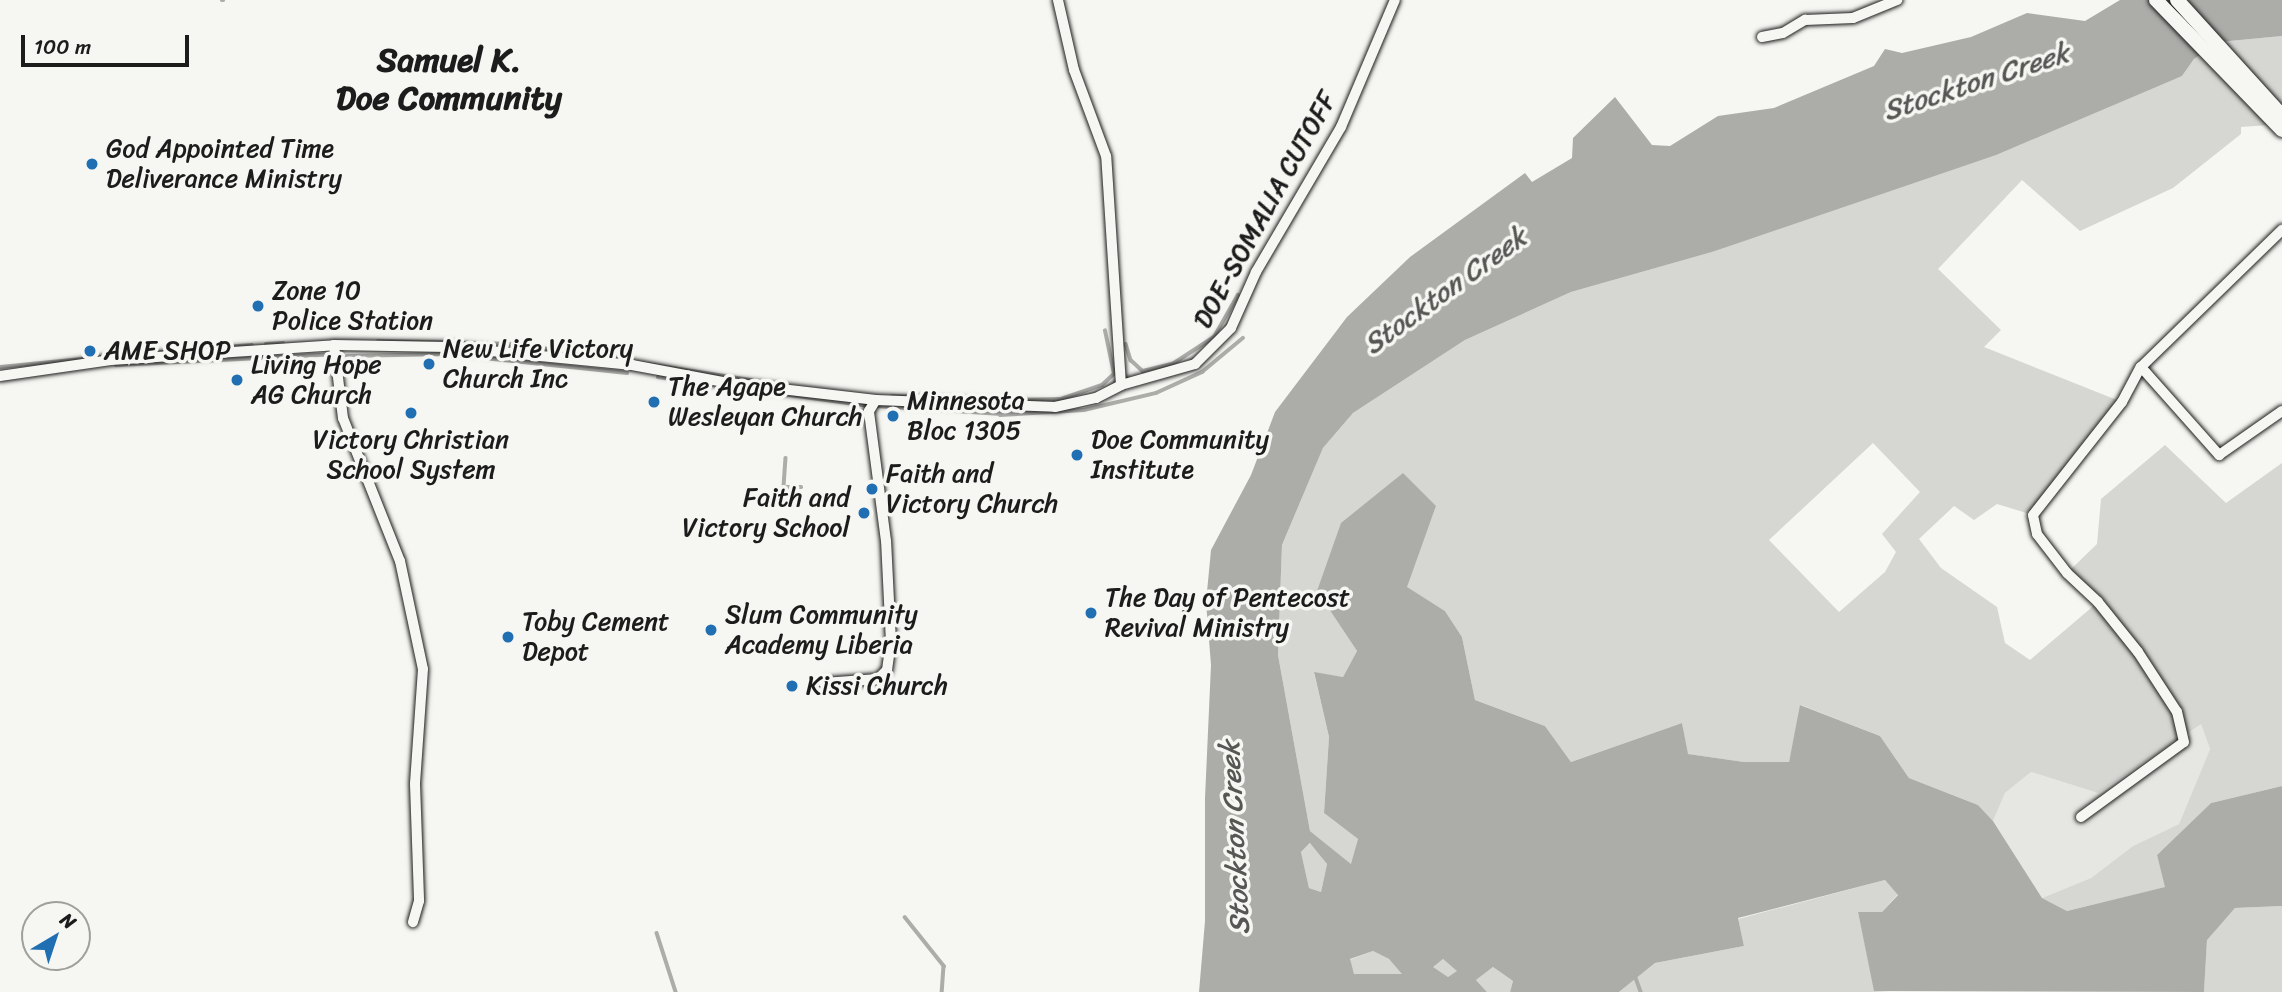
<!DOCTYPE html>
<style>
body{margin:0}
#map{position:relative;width:2282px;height:992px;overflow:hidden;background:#f6f6f2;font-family:Sriracha,sans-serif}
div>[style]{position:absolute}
.built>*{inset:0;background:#e6e6e2}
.green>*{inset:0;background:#d6d6d2}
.water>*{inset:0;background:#acaca9}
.stream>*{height:3.5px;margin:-1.75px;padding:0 1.75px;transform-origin:1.75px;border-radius:1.75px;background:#acaca9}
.roads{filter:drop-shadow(0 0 2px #1c1c1c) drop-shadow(0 0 2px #1c1c1c)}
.minor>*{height:10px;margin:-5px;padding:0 5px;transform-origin:5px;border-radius:5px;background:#f6f6f2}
.major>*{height:14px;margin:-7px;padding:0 7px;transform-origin:7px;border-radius:7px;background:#f6f6f2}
.dots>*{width:19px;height:19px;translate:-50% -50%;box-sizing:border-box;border:4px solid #f6f6f2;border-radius:50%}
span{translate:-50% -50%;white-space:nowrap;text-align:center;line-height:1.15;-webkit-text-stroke:7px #f6f6f2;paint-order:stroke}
.poi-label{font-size:26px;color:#1c1c1c}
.left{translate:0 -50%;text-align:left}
.right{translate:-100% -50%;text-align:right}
.street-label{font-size:26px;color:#1c1c1c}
.water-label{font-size:28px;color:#565654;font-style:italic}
.district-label{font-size:33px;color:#1c1c1c;font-weight:700}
.north{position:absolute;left:21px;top:901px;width:70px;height:70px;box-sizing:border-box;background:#f6f6f2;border:2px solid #9f9f9c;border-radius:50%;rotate:39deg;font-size:19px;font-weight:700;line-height:28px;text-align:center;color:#1c1c1c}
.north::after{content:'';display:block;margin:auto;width:24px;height:32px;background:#1f6fb2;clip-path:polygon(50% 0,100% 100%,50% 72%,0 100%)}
.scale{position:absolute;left:21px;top:35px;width:168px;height:32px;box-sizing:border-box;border:4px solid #1c1c1c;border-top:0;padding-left:9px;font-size:21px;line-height:24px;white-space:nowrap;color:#1c1c1c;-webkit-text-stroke:5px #f6f6f2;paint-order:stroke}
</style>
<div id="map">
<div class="built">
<div style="clip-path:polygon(2201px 723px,2210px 749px,2179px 824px,2133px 846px,2091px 878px,2042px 898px,1993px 821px,2005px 793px,2031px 772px,2098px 793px)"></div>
</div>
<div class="green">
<div style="clip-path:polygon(evenodd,2282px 36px,2282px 124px,2241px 127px,2241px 134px,2173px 188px,2080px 231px,2022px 180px,1938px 269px,2001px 330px,1984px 347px,2122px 402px,2033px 515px,1997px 504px,1974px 520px,1954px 506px,1919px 539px,1941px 568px,1997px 607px,2005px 643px,2030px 660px,2098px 602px,2067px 573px,2097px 544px,2101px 499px,2165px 445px,2226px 503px,2282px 463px,2282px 786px,2211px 803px,2157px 855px,2166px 887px,2067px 911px,2042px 898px,2091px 878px,2133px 846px,2179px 824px,2210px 749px,2201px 724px,2098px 793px,2031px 772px,2005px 793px,1993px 821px,1978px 805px,1909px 778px,1880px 736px,1801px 705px,1789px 762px,1744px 762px,1687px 754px,1682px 723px,1571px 762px,1545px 726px,1475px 700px,1462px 637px,1445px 611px,1406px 587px,1436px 506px,1317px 591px,1357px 651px,1343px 677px,1314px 673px,1329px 737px,1324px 813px,1358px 839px,1352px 865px,1310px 831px,1278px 655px,1282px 545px,1323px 448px,1353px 413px,1465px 340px,1571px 292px,1712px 252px,2182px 76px,2194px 59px,2219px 42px,2282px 36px,1873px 443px,1920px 492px,1882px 534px,1896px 552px,1885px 572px,1839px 612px,1769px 540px,1873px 443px)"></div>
<div style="clip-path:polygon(1311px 843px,1327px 864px,1321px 892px,1309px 888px,1301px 852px)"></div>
<div style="clip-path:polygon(1885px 880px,1898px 894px,1882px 912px,1858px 912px,1875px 991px,1890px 992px,1619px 992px,1655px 963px,1744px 946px,1738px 919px)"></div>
<div style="clip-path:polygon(2282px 906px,2282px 992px,2204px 992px,2207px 939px,2235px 908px)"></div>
<div style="clip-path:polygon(1373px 951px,1389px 959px,1403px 974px,1354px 974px,1349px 960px)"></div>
<div style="clip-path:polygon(1443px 959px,1458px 971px,1448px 977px,1432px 967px)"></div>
<div style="clip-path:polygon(1493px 967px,1513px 981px,1510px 992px,1487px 992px,1476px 980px)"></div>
</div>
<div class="water">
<div style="clip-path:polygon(evenodd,2120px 0,2282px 0,2282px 36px,2219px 42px,2194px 59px,2182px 76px,1996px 155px,1712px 252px,1571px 292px,1465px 340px,1353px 413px,1323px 448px,1282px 545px,1278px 655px,1310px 831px,1351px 864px,1358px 839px,1324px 813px,1329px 737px,1314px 672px,1343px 677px,1357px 651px,1317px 591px,1341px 523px,1403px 473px,1436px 506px,1407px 587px,1445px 611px,1462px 637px,1475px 700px,1545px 726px,1571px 762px,1682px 723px,1688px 754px,1744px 762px,1789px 762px,1800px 705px,1880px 736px,1909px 778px,1978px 805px,1993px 821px,2042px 898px,2067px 911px,2165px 887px,2157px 855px,2211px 803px,2282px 786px,2282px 906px,2235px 908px,2207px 940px,2204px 992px,1874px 991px,1858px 912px,1882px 912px,1898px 895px,1885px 880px,1738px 918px,1744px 946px,1655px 963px,1619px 992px,1510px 992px,1513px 981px,1493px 967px,1476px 980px,1487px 992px,1199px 992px,1205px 921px,1205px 798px,1211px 665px,1206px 602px,1211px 550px,1251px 475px,1275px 412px,1347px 317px,1410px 257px,1525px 173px,1532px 182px,1572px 158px,1573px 138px,1615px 97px,1652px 145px,1670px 146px,1718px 116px,1774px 108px,1874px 66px,1885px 49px,1902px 53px,1971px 37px,2027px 13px,2085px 21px,2120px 0,1310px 843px,1327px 864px,1321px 892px,1309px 888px,1301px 852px,1310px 843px,2120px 0,1373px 951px,1389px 959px,1402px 974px,1354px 974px,1350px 959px,1373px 951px,2120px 0,1443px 959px,1457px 971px,1448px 977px,1433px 967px,1443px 959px)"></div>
</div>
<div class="stream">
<div style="left:222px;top:0;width:1px"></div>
<div style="left:378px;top:341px;width:138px;rotate:1.2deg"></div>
<div style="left:516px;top:344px;width:250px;rotate:8.7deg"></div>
<div style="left:266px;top:344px;width:17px;rotate:-3deg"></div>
<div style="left:1126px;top:344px;width:17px;rotate:73deg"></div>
<div style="left:1131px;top:360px;width:16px;rotate:43deg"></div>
<div style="left:1143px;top:371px;width:32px;rotate:-14deg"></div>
<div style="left:1174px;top:363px;width:48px;rotate:-33deg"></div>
<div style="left:1214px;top:337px;width:48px;rotate:-60.3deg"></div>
<div style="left:148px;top:353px;width:104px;rotate:-4.4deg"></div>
<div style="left:347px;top:356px;width:99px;rotate:-1.2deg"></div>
<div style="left:446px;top:354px;width:182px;rotate:6deg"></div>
<div style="left:116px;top:365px;width:208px;rotate:-2.8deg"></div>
<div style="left:0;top:367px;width:134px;rotate:-5.6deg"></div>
<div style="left:658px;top:377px;width:213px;rotate:7.8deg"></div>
<div style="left:892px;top:396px;width:34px;rotate:2deg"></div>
<div style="left:933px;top:397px;width:24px;rotate:2deg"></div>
<div style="left:1017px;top:400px;width:44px;rotate:-1.3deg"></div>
<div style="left:1061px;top:399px;width:43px;rotate:-18.9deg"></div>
<div style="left:1102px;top:385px;width:16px;rotate:-43deg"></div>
<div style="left:1114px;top:374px;width:44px;rotate:-101.8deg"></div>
<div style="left:877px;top:406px;width:125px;rotate:3.7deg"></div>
<div style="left:1000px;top:415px;width:84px;rotate:-3.4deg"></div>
<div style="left:1084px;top:410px;width:74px;rotate:-13.3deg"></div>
<div style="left:1156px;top:393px;width:51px;rotate:-24.5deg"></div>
<div style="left:1202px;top:372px;width:53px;rotate:-39.7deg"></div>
<div style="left:786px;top:458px;width:29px;rotate:94deg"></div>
<div style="left:784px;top:487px;width:17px"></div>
<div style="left:905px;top:917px;width:63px;rotate:51.5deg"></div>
<div style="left:944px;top:966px;width:26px;rotate:94deg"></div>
<div style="left:657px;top:933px;width:62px;rotate:72.1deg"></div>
<div style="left:1636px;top:978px;width:15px;rotate:70deg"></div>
</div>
<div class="roads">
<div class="minor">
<div style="left:1762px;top:37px;width:21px;rotate:-11deg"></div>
<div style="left:1783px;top:33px;width:26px;rotate:-31deg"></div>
<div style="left:1805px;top:20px;width:48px;rotate:-2.4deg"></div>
<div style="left:1853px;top:18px;width:48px;rotate:-22.2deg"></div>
<div style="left:334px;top:345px;width:74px;rotate:83deg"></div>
<div style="left:343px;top:418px;width:154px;rotate:68.3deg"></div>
<div style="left:400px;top:561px;width:110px;rotate:78deg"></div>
<div style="left:423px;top:669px;width:115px;rotate:94deg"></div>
<div style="left:415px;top:784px;width:117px;rotate:88deg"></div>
<div style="left:419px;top:901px;width:22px;rotate:106deg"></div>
<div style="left:2141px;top:367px;width:118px;rotate:48.4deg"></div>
<div style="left:2219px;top:455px;width:77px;rotate:-34.9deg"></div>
<div style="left:0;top:376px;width:112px;rotate:-8.2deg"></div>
<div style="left:111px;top:360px;width:224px;rotate:-3.8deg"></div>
<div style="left:334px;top:345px;width:115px;rotate:1deg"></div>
<div style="left:449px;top:347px;width:184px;rotate:5.6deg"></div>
<div style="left:632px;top:365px;width:99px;rotate:10.5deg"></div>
<div style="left:729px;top:383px;width:148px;rotate:6.6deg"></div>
<div style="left:876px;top:400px;width:179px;rotate:2.2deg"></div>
<div style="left:1055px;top:407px;width:42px;rotate:-12.4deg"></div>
<div style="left:1096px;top:398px;width:28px;rotate:-27deg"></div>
<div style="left:1121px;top:385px;width:229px;rotate:-93.7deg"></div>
<div style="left:1106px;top:156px;width:92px;rotate:-110.4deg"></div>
<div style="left:1074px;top:70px;width:72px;rotate:-102.9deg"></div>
<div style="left:1121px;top:385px;width:77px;rotate:-15.8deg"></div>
<div style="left:1195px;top:364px;width:51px;rotate:-45deg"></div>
<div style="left:1231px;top:328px;width:61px;rotate:-65.9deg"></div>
<div style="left:1256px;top:272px;width:168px;rotate:-59.6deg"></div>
<div style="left:1341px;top:127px;width:138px;rotate:-67deg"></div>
<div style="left:824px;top:683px;width:54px;rotate:-4.2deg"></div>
<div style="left:878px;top:679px;width:13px;rotate:-45deg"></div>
<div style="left:887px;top:670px;width:28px;rotate:-82deg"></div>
<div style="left:891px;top:642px;width:101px;rotate:-92.8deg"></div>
<div style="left:886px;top:541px;width:131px;rotate:-97.5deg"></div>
<div style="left:869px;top:411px;width:13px;rotate:-58deg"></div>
<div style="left:2081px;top:817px;width:127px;rotate:-36.1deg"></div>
<div style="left:2184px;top:742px;width:31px;rotate:-103deg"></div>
<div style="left:2177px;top:712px;width:72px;rotate:-123deg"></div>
<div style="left:2138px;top:652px;width:64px;rotate:-128.7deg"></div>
<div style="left:2098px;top:602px;width:42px;rotate:-136.9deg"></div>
<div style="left:2067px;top:573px;width:49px;rotate:-127.6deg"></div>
<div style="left:2037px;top:534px;width:19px;rotate:-102deg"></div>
<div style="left:2033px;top:515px;width:144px;rotate:-51.8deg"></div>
<div style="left:2122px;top:402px;width:40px;rotate:-62deg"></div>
<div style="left:2141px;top:367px;width:197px;rotate:-44.2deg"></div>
</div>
<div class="major">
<div style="left:2156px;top:0;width:181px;rotate:45.9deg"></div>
<div style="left:2177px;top:0;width:156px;rotate:47.8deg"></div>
</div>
</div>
<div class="dots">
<div style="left:92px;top:164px;background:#1f6fb2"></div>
<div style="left:258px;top:306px;background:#1f6fb2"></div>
<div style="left:90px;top:351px;background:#1f6fb2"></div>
<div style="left:429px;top:364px;background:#1f6fb2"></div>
<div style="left:237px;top:380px;background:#1f6fb2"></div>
<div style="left:654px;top:402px;background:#1f6fb2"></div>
<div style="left:411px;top:413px;background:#1f6fb2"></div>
<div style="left:893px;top:416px;background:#1f6fb2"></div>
<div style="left:1077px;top:455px;background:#1f6fb2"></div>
<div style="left:872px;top:489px;background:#1f6fb2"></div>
<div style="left:864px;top:513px;background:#1f6fb2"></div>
<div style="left:1091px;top:613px;background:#1f6fb2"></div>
<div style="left:711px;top:630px;background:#1f6fb2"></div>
<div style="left:508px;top:637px;background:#1f6fb2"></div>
<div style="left:792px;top:686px;background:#1f6fb2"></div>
</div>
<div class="poi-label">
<span class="left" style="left:106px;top:164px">God Appointed Time<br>Deliverance Ministry</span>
<span class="left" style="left:272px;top:306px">Zone 10<br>Police Station</span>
<span class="left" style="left:443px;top:364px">New Life Victory<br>Church Inc</span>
<span class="left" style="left:104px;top:351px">AME SHOP</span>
<span class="left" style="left:251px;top:380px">Living Hope<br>AG Church</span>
<span class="left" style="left:668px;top:402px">The Agape<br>Wesleyan Church</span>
<span class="left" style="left:907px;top:416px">Minnesota<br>Bloc 1305</span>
<span style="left:411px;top:455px">Victory Christian<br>School System</span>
<span class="left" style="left:1091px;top:455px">Doe Community<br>Institute</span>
<span class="left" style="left:886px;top:489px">Faith and<br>Victory Church</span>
<span class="right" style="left:850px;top:513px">Faith and<br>Victory School</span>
<span class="left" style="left:1105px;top:613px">The Day of Pentecost<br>Revival Ministry</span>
<span class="left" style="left:725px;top:630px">Slum Community<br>Academy Liberia</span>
<span class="left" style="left:522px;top:637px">Toby Cement<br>Depot</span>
<span class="left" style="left:806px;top:686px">Kissi Church</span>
</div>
<div class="street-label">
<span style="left:1265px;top:210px;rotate:-61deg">DOE-SOMALIA CUTOFF</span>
</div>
<div class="water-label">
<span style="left:1976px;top:82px;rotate:-18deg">Stockton Creek</span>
<span style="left:1445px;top:291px;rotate:-36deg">Stockton Creek</span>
<span style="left:1235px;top:838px;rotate:-93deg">Stockton Creek</span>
</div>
<div class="district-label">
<span style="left:449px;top:80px">Samuel K.<br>Doe Community</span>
</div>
<div class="north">N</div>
<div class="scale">100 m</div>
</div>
